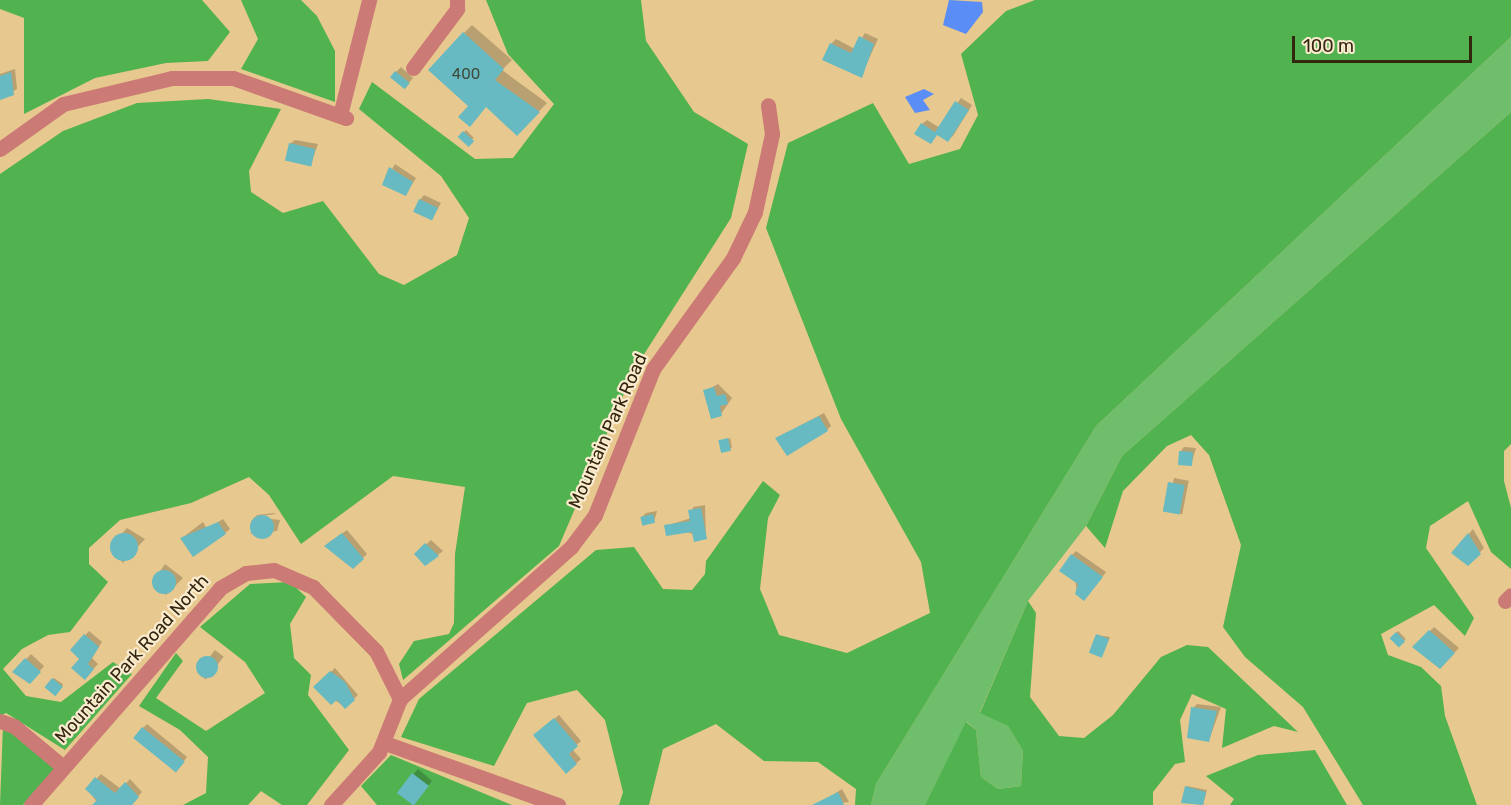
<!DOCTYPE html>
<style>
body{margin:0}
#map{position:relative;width:1511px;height:805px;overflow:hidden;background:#e7c88e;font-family:Rubik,sans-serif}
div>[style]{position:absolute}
.green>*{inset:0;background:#6ebe6b}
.forest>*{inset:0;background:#51b250}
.water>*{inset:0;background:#5b8df6}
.shadow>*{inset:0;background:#0003;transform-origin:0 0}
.building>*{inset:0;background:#67bac2;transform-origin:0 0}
.round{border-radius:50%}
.minor>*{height:15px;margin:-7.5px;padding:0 7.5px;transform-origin:7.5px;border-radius:7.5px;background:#cb7a76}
span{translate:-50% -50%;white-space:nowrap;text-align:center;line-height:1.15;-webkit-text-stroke:4.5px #fbebcf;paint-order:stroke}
.number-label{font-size:15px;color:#3f4b3c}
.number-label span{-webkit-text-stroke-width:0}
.street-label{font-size:18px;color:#32260f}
.scale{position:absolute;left:1292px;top:36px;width:180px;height:27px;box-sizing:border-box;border:3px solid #32260f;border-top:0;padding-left:8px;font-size:18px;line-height:21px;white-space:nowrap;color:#32260f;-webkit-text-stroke:4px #fbebcf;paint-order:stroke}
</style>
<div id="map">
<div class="green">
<div style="clip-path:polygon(1511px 37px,1511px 112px,1122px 456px,1086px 526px,1028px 601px,980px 712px,1008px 726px,1023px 751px,1021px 786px,998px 789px,981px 777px,976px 730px,967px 722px,925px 805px,871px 805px,876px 784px,1096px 426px)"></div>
</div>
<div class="forest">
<div style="clip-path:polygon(0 0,202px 0,230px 32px,208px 61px,166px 63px,95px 78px,24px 114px,24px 18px,0 9px)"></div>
<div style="clip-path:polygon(241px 0,301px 0,317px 16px,335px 51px,335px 102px,241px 69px,258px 39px)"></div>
<div style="clip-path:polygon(486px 0,641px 0,646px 41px,694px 112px,748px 144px,731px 218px,634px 370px,559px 546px,403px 680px,399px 664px,414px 641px,449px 634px,454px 623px,455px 554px,465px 487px,393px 476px,301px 544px,269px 495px,249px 477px,191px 503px,120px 520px,89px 548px,89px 564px,108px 582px,70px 632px,48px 635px,22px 649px,3px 669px,26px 696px,61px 702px,113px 662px,132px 674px,65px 750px,6px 713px,0 716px,0 174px,63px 131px,137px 103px,208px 99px,281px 109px,249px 171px,251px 192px,283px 213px,323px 201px,379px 274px,404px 285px,457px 255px,469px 218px,441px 176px,359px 109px,372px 82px,475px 159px,513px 158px,554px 104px,508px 54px)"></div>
<div style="clip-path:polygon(1035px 0,1511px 0,1511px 37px,1096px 426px,876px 784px,871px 805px,855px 805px,856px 789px,818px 762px,764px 761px,716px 724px,663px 749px,649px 805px,619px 805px,623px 792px,605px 720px,577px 690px,527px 703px,494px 766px,401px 737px,419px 699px,596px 550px,634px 547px,663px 589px,692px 590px,705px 574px,706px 561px,763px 481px,780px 495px,768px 518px,760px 589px,779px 635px,847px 653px,930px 613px,921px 562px,841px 419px,766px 228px,788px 143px,873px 103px,909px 164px,960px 149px,978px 115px,961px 54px,1006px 11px)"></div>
<div style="clip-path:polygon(1511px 112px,1511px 444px,1504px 451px,1504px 481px,1511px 508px,1511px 569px,1491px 552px,1468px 501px,1430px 526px,1426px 548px,1474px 618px,1465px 636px,1434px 605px,1381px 634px,1388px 655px,1421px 667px,1441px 686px,1445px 716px,1477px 805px,1363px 805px,1303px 707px,1245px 657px,1223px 627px,1241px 545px,1209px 455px,1191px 435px,1167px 446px,1123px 491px,1105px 548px,1086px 526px,1122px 456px)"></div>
<div style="clip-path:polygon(290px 582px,306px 597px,290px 624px,294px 658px,311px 675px,308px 695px,349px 750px,307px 805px,282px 805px,261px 791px,248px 805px,183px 805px,206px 793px,208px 757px,180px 730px,139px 706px,176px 653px,183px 661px,156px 698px,206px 731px,265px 693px,245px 662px,200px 627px,250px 584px)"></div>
<div style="clip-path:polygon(1028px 601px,1036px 613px,1030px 697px,1059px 736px,1084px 738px,1113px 715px,1161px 657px,1187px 645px,1208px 647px,1298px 732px,1274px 726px,1222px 748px,1226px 709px,1192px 694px,1180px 720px,1185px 762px,1175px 764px,1153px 792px,1153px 805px,925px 805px,966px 722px,976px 730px,981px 777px,998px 789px,1021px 786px,1023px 751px,1008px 726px,980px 713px)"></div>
<div style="clip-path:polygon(3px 725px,57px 767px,23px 805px,0 805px)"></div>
<div style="clip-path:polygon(1315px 750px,1347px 805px,1230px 805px,1234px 799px,1206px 776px,1258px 755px)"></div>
<div style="clip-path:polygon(391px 755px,512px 805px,377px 805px,361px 786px)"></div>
</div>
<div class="water">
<div style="clip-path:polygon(949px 0,982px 2px,983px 12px,966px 34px,943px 25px)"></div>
<div style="clip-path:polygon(924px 89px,934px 94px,923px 100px,930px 110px,915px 113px,905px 97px)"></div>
</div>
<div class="shadow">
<div style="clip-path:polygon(472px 25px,512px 60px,502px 70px,547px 103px,517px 134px,487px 105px,470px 106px,464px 33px)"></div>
<div style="clip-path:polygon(865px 33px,878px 39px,861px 76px,831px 44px,836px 39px,855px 49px)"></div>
<div style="clip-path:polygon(401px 67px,413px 78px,408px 84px,391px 77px)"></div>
<div style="clip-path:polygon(15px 69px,17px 89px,0 98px,0 74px)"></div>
<div style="clip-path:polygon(961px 98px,972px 105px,953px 136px,948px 140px,938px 133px,931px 142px,922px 124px,927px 120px,940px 128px)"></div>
<div style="left:466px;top:130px;width:11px;height:10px;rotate:45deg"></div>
<div style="clip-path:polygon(295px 140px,318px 144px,310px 166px,290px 144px)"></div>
<div style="clip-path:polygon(395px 164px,416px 178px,406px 194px,384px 184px)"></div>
<div style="clip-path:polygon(424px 195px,441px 203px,432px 219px,420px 200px)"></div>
<div style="clip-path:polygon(718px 384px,732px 398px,721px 414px,705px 391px)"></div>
<div style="clip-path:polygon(824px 413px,831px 426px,827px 430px,777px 438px)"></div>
<div style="clip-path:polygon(730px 438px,732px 447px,730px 449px,722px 441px)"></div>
<div style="clip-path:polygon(1184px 447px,1196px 448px,1191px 465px,1180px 452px)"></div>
<div style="left:1174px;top:478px;width:15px;height:34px;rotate:11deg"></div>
<div style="clip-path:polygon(705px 505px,706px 538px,666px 526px,691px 518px,693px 507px)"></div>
<div style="clip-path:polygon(657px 511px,654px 522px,642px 517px,646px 513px)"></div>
<div style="clip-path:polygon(275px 513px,275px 514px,255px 517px,257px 515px)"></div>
<div style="clip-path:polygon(254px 517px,280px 520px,277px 531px,251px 534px)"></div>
<div style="clip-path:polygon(223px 519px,230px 529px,225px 533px,182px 538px,203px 522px,207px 529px)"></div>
<div style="clip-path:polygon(127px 528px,145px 539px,123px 563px,110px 547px)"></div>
<div style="clip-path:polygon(1473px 529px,1484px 548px,1468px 564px,1454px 552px)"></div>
<div style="clip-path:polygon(347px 530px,367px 554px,353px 567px,330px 542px)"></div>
<div style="clip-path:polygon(431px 540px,443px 551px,426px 564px,416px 554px)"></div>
<div style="clip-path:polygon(1076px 551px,1106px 572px,1087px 597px,1077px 593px,1072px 555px)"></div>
<div style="clip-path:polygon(165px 564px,183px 578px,166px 595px,152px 583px)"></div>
<div style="clip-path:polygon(1434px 627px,1459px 648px,1440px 667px,1414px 647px)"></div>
<div style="clip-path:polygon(89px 631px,102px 642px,92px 658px,98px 664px,85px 678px,81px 658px,72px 650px)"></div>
<div style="left:1398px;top:631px;width:11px;height:10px;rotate:45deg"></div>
<div style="clip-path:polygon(1097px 635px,1110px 637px,1102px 656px)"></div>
<div style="left:215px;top:650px;width:11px;height:29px;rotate:38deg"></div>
<div style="left:31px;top:654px;width:18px;height:23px;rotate:43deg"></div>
<div style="clip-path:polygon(335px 668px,358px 695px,345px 707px,315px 687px)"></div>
<div style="left:54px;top:678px;width:11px;height:12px;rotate:34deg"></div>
<div style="clip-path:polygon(1197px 704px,1221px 707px,1209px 740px,1193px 708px)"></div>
<div style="clip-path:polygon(559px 715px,581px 741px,572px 749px,581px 759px,566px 772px,540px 731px)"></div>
<div style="clip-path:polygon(147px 724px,187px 757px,179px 767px,143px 728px)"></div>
<div style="clip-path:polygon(418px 769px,432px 781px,417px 799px,398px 792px)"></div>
<div style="clip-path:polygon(101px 774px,121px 789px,130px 779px,142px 792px,130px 805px,99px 805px,87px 789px)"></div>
<div style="clip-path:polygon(1187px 786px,1207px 790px,1203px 805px,1183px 802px)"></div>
<div style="clip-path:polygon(842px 789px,849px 802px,827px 805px,825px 800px)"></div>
</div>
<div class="building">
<div style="clip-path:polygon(463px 32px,504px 69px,495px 80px,540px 112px,517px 136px,486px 107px,470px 127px,458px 117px,468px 106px,428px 70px)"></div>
<div style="clip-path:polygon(859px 36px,874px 44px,862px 78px,822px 60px,830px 43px,851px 53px)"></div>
<div style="left:395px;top:71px;width:19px;height:8px;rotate:39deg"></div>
<div style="clip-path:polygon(11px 72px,14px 95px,0 100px,0 76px)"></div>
<div style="clip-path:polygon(955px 101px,969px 110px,948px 142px,937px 135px,931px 144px,914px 134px,921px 123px,935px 132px)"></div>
<div style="left:463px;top:131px;width:15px;height:8px;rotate:42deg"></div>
<div style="left:289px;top:143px;width:27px;height:18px;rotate:13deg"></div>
<div style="clip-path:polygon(389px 167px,413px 182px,406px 196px,382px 185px)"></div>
<div style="left:419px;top:199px;width:21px;height:14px;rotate:25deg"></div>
<div style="clip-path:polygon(714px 387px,717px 396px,725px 394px,728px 404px,720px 406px,722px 416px,711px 419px,703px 390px)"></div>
<div style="clip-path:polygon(819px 416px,828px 431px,787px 456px,775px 438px)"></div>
<div style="left:728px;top:438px;width:13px;height:10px;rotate:77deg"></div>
<div style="left:1179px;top:451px;width:14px;height:14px;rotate:4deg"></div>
<div style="left:1168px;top:482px;width:17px;height:30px;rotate:10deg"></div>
<div style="clip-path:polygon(701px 508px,707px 539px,694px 542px,692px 532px,666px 536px,664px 525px,690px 521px,688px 510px)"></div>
<div style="left:653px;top:514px;width:9px;height:13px;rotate:77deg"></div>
<div class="round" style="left:250px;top:515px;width:24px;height:24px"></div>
<div style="clip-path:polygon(218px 522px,226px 534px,193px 557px,180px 538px)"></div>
<div class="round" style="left:110px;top:533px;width:28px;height:28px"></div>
<div style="clip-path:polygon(342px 533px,364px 559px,353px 569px,324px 546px)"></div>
<div style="clip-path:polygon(1468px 533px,1481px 554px,1468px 566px,1451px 553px)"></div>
<div style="clip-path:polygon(425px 543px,439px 556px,425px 566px,414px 554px)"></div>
<div style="clip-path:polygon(1071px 554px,1103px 577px,1084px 601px,1075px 594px,1078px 584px,1059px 571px)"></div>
<div class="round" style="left:152px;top:570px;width:24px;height:24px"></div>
<div style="clip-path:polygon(1429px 630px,1455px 653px,1440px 669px,1412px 647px)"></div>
<div style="left:1396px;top:632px;width:13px;height:9px;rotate:45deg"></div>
<div style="clip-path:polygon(84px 634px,99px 647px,88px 664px,94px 669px,85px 680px,71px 668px,79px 659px,70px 650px)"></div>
<div style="left:1096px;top:634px;width:14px;height:20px;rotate:21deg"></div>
<div class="round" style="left:196px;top:656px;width:22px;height:22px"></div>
<div style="clip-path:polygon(25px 658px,41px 672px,30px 684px,12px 672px)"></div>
<div style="clip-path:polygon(330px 671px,345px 682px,355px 700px,345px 709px,337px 700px,331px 705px,313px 687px)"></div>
<div style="left:52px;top:678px;width:14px;height:12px;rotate:39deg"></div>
<div style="clip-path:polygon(1191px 707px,1217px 711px,1209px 742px,1187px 738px)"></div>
<div style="clip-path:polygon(554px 718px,578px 746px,569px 754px,577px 764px,566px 774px,533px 735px)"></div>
<div style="left:142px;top:727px;width:55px;height:14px;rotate:39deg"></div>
<div style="left:412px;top:773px;width:21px;height:25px;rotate:37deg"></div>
<div style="clip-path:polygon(95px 777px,115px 793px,125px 782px,139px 797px,132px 805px,92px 805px,97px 800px,85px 789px)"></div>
<div style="clip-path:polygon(1185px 786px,1206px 792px,1203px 805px,1181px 803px)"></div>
<div style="clip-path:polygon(838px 792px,844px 805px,812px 805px)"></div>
</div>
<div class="minor">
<div style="left:413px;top:68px;width:74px;rotate:-53.3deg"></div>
<div style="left:457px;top:9px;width:9px;rotate:-90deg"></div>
<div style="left:340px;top:115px;width:119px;rotate:-75.8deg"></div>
<div style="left:0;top:149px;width:77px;rotate:-35.5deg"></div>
<div style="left:63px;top:104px;width:112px;rotate:-13.4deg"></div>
<div style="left:172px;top:78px;width:61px"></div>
<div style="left:233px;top:78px;width:120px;rotate:19.5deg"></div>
<div style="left:1505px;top:601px;width:8px;rotate:-45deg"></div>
<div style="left:0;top:721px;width:15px;rotate:20deg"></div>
<div style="left:14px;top:726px;width:64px;rotate:39.9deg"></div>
<div style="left:385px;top:743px;width:184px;rotate:19.7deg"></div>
<div style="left:31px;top:805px;width:288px;rotate:-48.9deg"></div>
<div style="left:220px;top:588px;width:30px;rotate:-30deg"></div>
<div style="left:246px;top:573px;width:28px;rotate:-6deg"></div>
<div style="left:274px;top:570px;width:43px;rotate:23.6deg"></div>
<div style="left:313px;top:587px;width:90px;rotate:45.5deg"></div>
<div style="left:376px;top:651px;width:54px;rotate:63.4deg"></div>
<div style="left:331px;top:805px;width:72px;rotate:-47.8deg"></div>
<div style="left:379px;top:752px;width:57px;rotate:-68.4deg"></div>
<div style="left:400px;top:699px;width:229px;rotate:-41.6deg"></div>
<div style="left:571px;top:547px;width:40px;rotate:-53deg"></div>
<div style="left:595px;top:515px;width:157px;rotate:-68.3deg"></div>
<div style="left:653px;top:369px;width:137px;rotate:-54.2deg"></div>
<div style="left:733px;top:258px;width:51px;rotate:-64.4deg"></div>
<div style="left:755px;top:212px;width:80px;rotate:-77.7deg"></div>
<div style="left:772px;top:134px;width:29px;rotate:-98deg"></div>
</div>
<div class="number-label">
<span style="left:466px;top:75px">400</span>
</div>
<div class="street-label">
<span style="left:608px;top:431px;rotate:-66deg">Mountain Park Road</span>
<span style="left:132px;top:659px;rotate:-48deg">Mountain Park Road North</span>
</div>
<div class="scale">100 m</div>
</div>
